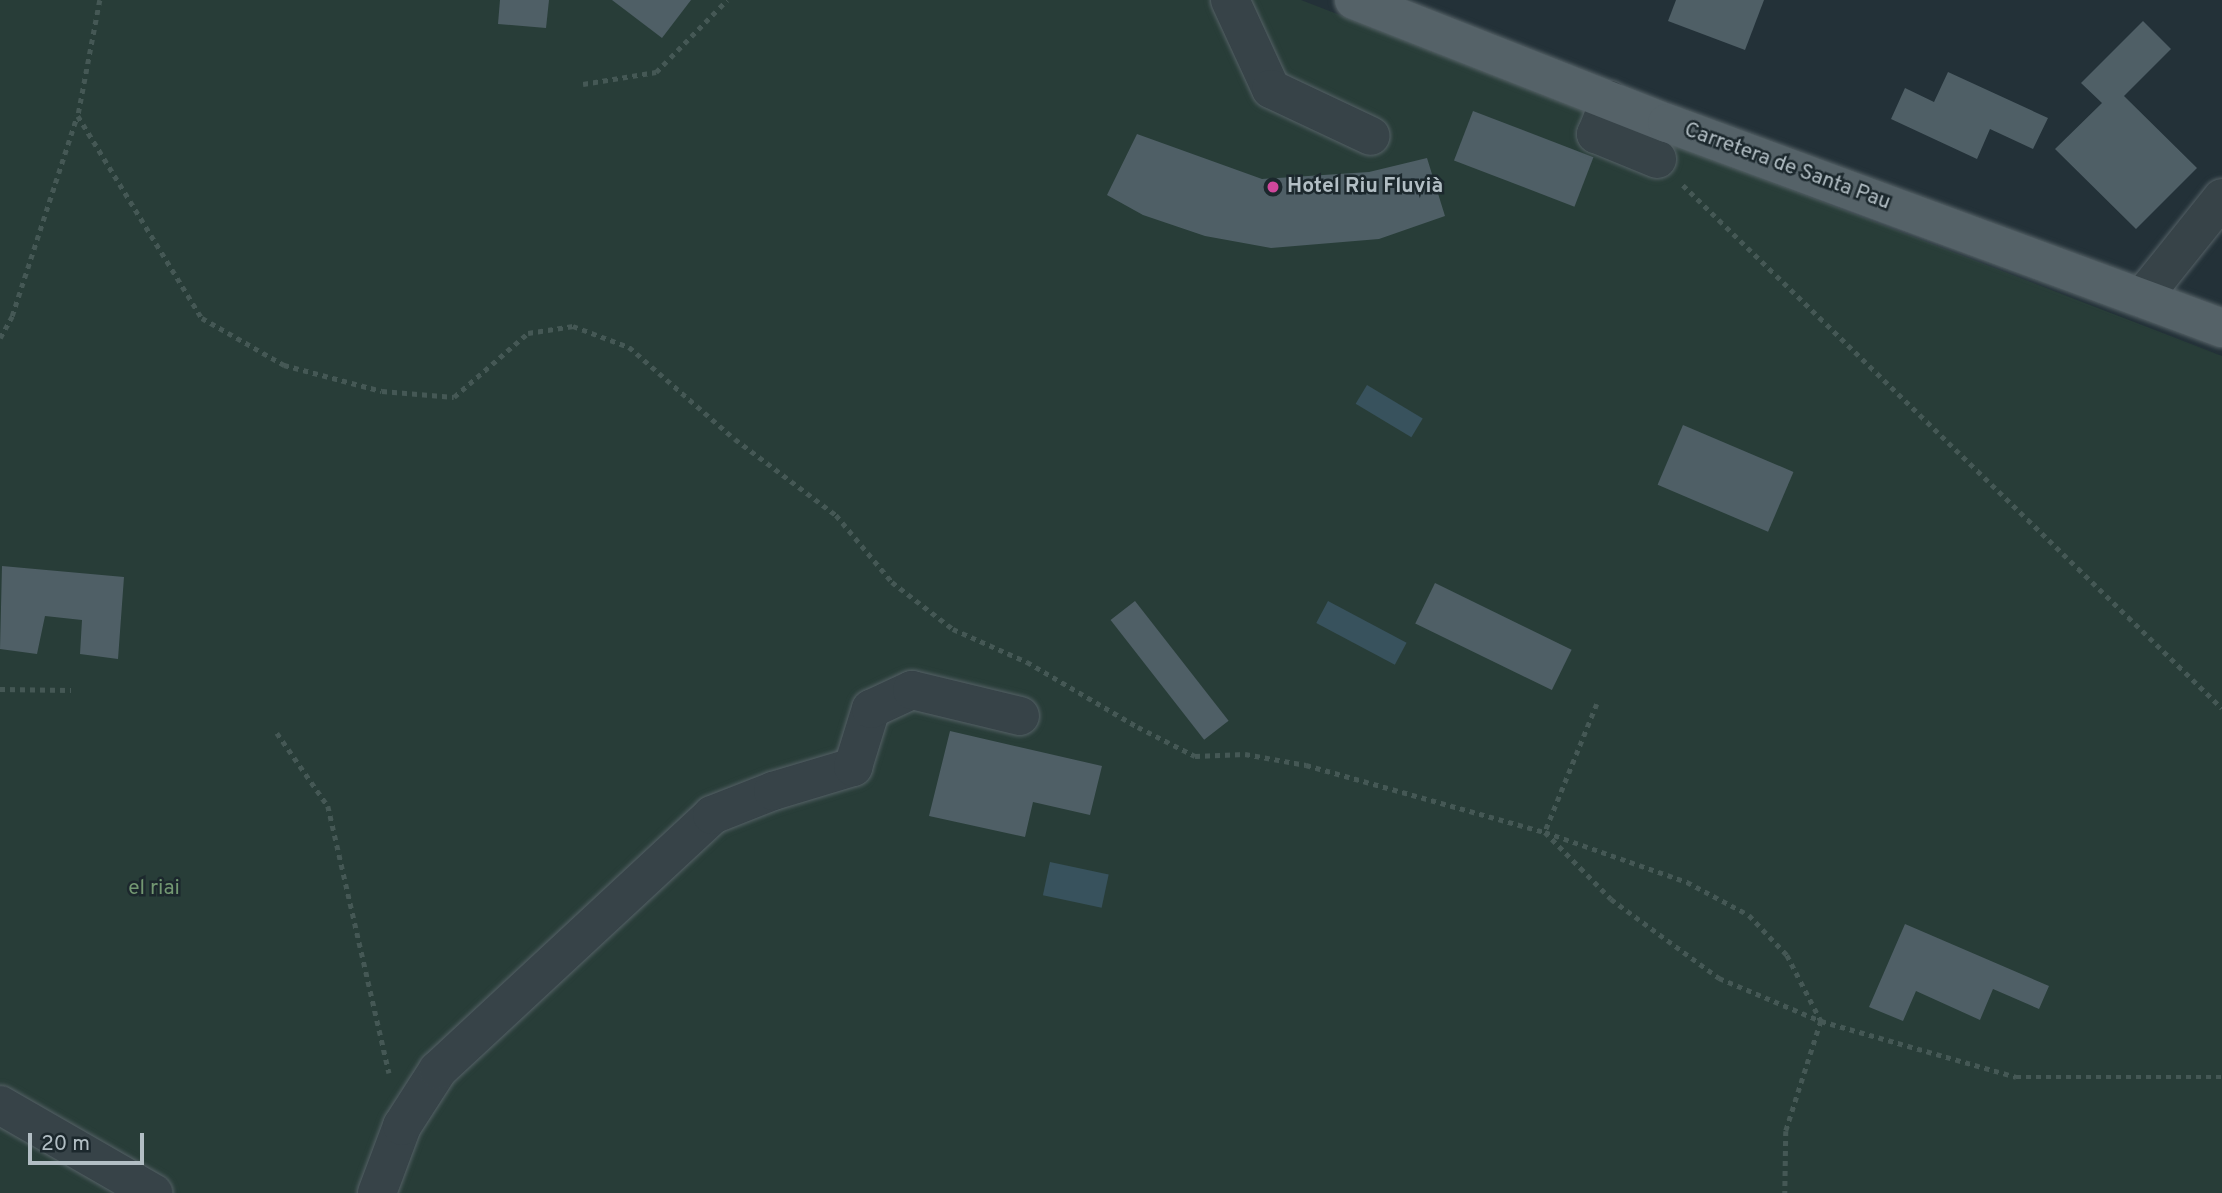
<!DOCTYPE html>
<meta charset="utf-8">
<style>
body{margin:0}
#map{position:relative;width:2222px;height:1193px;overflow:hidden;background:#233138;font-family:Overpass,sans-serif}
div>[style]{position:absolute}
.green>*{inset:0;background:#283d38}
.water>*{inset:0;background:#38525d;transform-origin:0 0}
.building>*{inset:0;background:#4f5f66;transform-origin:0 0}
.path>*{height:4.5px;margin-top:-2.25px;transform-origin:0;background:repeating-linear-gradient(90deg,#455855 0 5px,transparent 0 10px)}
.roads{filter:drop-shadow(0 0 2px #556166) drop-shadow(0 0 2px #556166)}
.minor>*{height:38px;margin:-19px;padding:0 19px;transform-origin:19px;border-radius:19px;background:#374348}
.major>*{height:38px;margin:-19px;padding:0 19px;transform-origin:19px;border-radius:19px;background:#556268}
.dots>*{width:19px;height:19px;translate:-50% -50%;box-sizing:border-box;border:4px solid #1c282d;border-radius:50%}
span{translate:-50% -50%;white-space:nowrap;text-align:center;line-height:1.15;-webkit-text-stroke:5px #1c282d;paint-order:stroke}
.street-label{font-size:21px;color:#b2bec4}
.poi-label{font-size:21px;color:#b2bec4;font-weight:700}
.left{translate:0 -50%;text-align:left}
.park-label{font-size:21px;color:#739872}
.scale{position:absolute;left:28px;top:1133px;width:116px;height:32px;box-sizing:border-box;border:4px solid #b2bec4;border-top:0;padding-left:9px;font-size:21px;line-height:24px;white-space:nowrap;color:#b2bec4;-webkit-text-stroke:5px #1c282d;paint-order:stroke}
</style>
<div id="map">
<div class="green">
<div style="clip-path:polygon(0 0,1301px 0,2222px 356px,2222px 1193px,0 1193px)"></div>
</div>
<div class="water">
<div style="left:1367px;top:385px;width:65px;height:22px;rotate:31deg"></div>
<div style="left:1328px;top:601px;width:89px;height:25px;rotate:28deg"></div>
<div style="left:1050px;top:862px;width:60px;height:34px;rotate:12deg"></div>
</div>
<div class="building">
<div style="clip-path:polygon(500px 0,549px 0,546px 28px,498px 24px)"></div>
<div style="clip-path:polygon(612px 0,691px 0,662px 38px)"></div>
<div style="clip-path:polygon(1676px 0,1764px 0,1745px 50px,1668px 21px)"></div>
<div style="clip-path:polygon(2143px 21px,2171px 49px,2124px 96px,2197px 168px,2136px 229px,2055px 149px,2102px 103px,2081px 83px)"></div>
<div style="clip-path:polygon(1948px 72px,2048px 118px,2033px 149px,1990px 129px,1977px 159px,1891px 119px,1905px 88px,1934px 102px)"></div>
<div style="left:1473px;top:111px;width:129px;height:53px;rotate:21deg"></div>
<div style="clip-path:polygon(1137px 134px,1262px 179px,1369px 172px,1427px 158px,1445px 216px,1379px 239px,1271px 248px,1205px 236px,1143px 215px,1107px 195px)"></div>
<div style="left:1683px;top:425px;width:120px;height:65px;rotate:23deg"></div>
<div style="clip-path:polygon(2px 566px,124px 577px,118px 659px,80px 654px,82px 620px,45px 616px,37px 654px,0 649px)"></div>
<div style="left:1435px;top:583px;width:152px;height:45px;rotate:26deg"></div>
<div style="left:1135px;top:601px;width:152px;height:31px;rotate:52deg"></div>
<div style="clip-path:polygon(950px 731px,1102px 766px,1090px 815px,1033px 802px,1025px 837px,929px 816px)"></div>
<div style="clip-path:polygon(1905px 924px,2049px 986px,2039px 1009px,1993px 989px,1980px 1020px,1916px 991px,1903px 1021px,1869px 1007px)"></div>
</div>
<div class="path">
<div style="left:100px;top:0;width:118px;rotate:100.7deg"></div>
<div style="left:78px;top:116px;width:237px;rotate:58.5deg"></div>
<div style="left:202px;top:318px;width:95px;rotate:29.8deg"></div>
<div style="left:284px;top:365px;width:101px;rotate:14.9deg"></div>
<div style="left:382px;top:391px;width:72px;rotate:4.8deg"></div>
<div style="left:454px;top:397px;width:98px;rotate:-40.9deg"></div>
<div style="left:528px;top:333px;width:46px;rotate:-8.8deg"></div>
<div style="left:573px;top:326px;width:60px;rotate:20.6deg"></div>
<div style="left:629px;top:347px;width:140px;rotate:41deg"></div>
<div style="left:735px;top:439px;width:126px;rotate:37deg"></div>
<div style="left:836px;top:515px;width:87px;rotate:50.1deg"></div>
<div style="left:892px;top:582px;width:77px;rotate:37.6deg"></div>
<div style="left:953px;top:629px;width:81px;rotate:24deg"></div>
<div style="left:1027px;top:662px;width:129px;rotate:30.4deg"></div>
<div style="left:1138px;top:727px;width:64px;rotate:27deg"></div>
<div style="left:1195px;top:756px;width:50px;rotate:-2.3deg"></div>
<div style="left:1245px;top:754px;width:62px;rotate:10.2deg"></div>
<div style="left:1306px;top:765px;width:248px;rotate:15.7deg"></div>
<div style="left:1545px;top:832px;width:94px;rotate:45.4deg"></div>
<div style="left:1611px;top:899px;width:134px;rotate:36.2deg"></div>
<div style="left:1719px;top:978px;width:111px;rotate:22.9deg"></div>
<div style="left:1821px;top:1021px;width:115px;rotate:107.7deg"></div>
<div style="left:1786px;top:1131px;width:62px;rotate:90.9deg"></div>
<div style="left:583px;top:84px;width:74px;rotate:-9.3deg"></div>
<div style="left:656px;top:72px;width:101px;rotate:-45.4deg"></div>
<div style="left:1683px;top:185px;width:751px;rotate:44.14deg"></div>
<div style="left:0;top:338px;width:25px;rotate:-61deg"></div>
<div style="left:12px;top:316px;width:210px;rotate:-72deg"></div>
<div style="left:0;top:689px;width:71px;rotate:0.8deg"></div>
<div style="left:1597px;top:704px;width:138px;rotate:112.1deg"></div>
<div style="left:1545px;top:832px;width:151px;rotate:19.4deg"></div>
<div style="left:1687px;top:882px;width:70px;rotate:28deg"></div>
<div style="left:1749px;top:915px;width:55px;rotate:46.5deg"></div>
<div style="left:1787px;top:955px;width:74px;rotate:62.7deg"></div>
<div style="left:1821px;top:1021px;width:203px;rotate:16deg"></div>
<div style="left:2016px;top:1077px;width:206px"></div>
<div style="left:277px;top:733px;width:89px;rotate:55.1deg"></div>
<div style="left:328px;top:806px;width:274px;rotate:77.1deg"></div>
</div>
<div class="roads">
<div class="minor">
<div style="left:1230px;top:0;width:98px;rotate:65.3deg"></div>
<div style="left:1271px;top:89px;width:110px;rotate:25.2deg"></div>
<div style="left:1610px;top:100px;width:37px;rotate:112deg"></div>
<div style="left:1596px;top:134px;width:66px;rotate:22.3deg"></div>
<div style="left:2142px;top:298px;width:128px;rotate:-51.3deg"></div>
<div style="left:0;top:1105px;width:177px;rotate:29.9deg"></div>
<div style="left:377px;top:1193px;width:72px;rotate:-69.5deg"></div>
<div style="left:402px;top:1126px;width:67px;rotate:-57.3deg"></div>
<div style="left:438px;top:1070px;width:374px;rotate:-42.9deg"></div>
<div style="left:712px;top:815px;width:66px;rotate:-21.5deg"></div>
<div style="left:773px;top:791px;width:84px;rotate:-16.7deg"></div>
<div style="left:853px;top:767px;width:61px;rotate:-72.8deg"></div>
<div style="left:871px;top:709px;width:45px;rotate:-24.9deg"></div>
<div style="left:912px;top:690px;width:111px;rotate:13.5deg"></div>
</div>
<div class="major">
<div style="left:1354px;top:0;width:336px;rotate:21.5deg"></div>
<div style="left:1667px;top:123px;width:592px;rotate:20.27deg"></div>
</div>
</div>
<div class="dots">
<div style="left:1273px;top:187px;background:#d1479c"></div>
</div>
<div class="street-label">
<span style="left:1787px;top:167px;rotate:20deg">Carretera de Santa Pau</span>
</div>
<div class="poi-label">
<span class="left" style="left:1287px;top:187px">Hotel Riu Fluvià</span>
</div>
<div class="park-label">
<span style="left:154px;top:889px">el riai</span>
</div>
<div class="scale">20 m</div>
</div>
